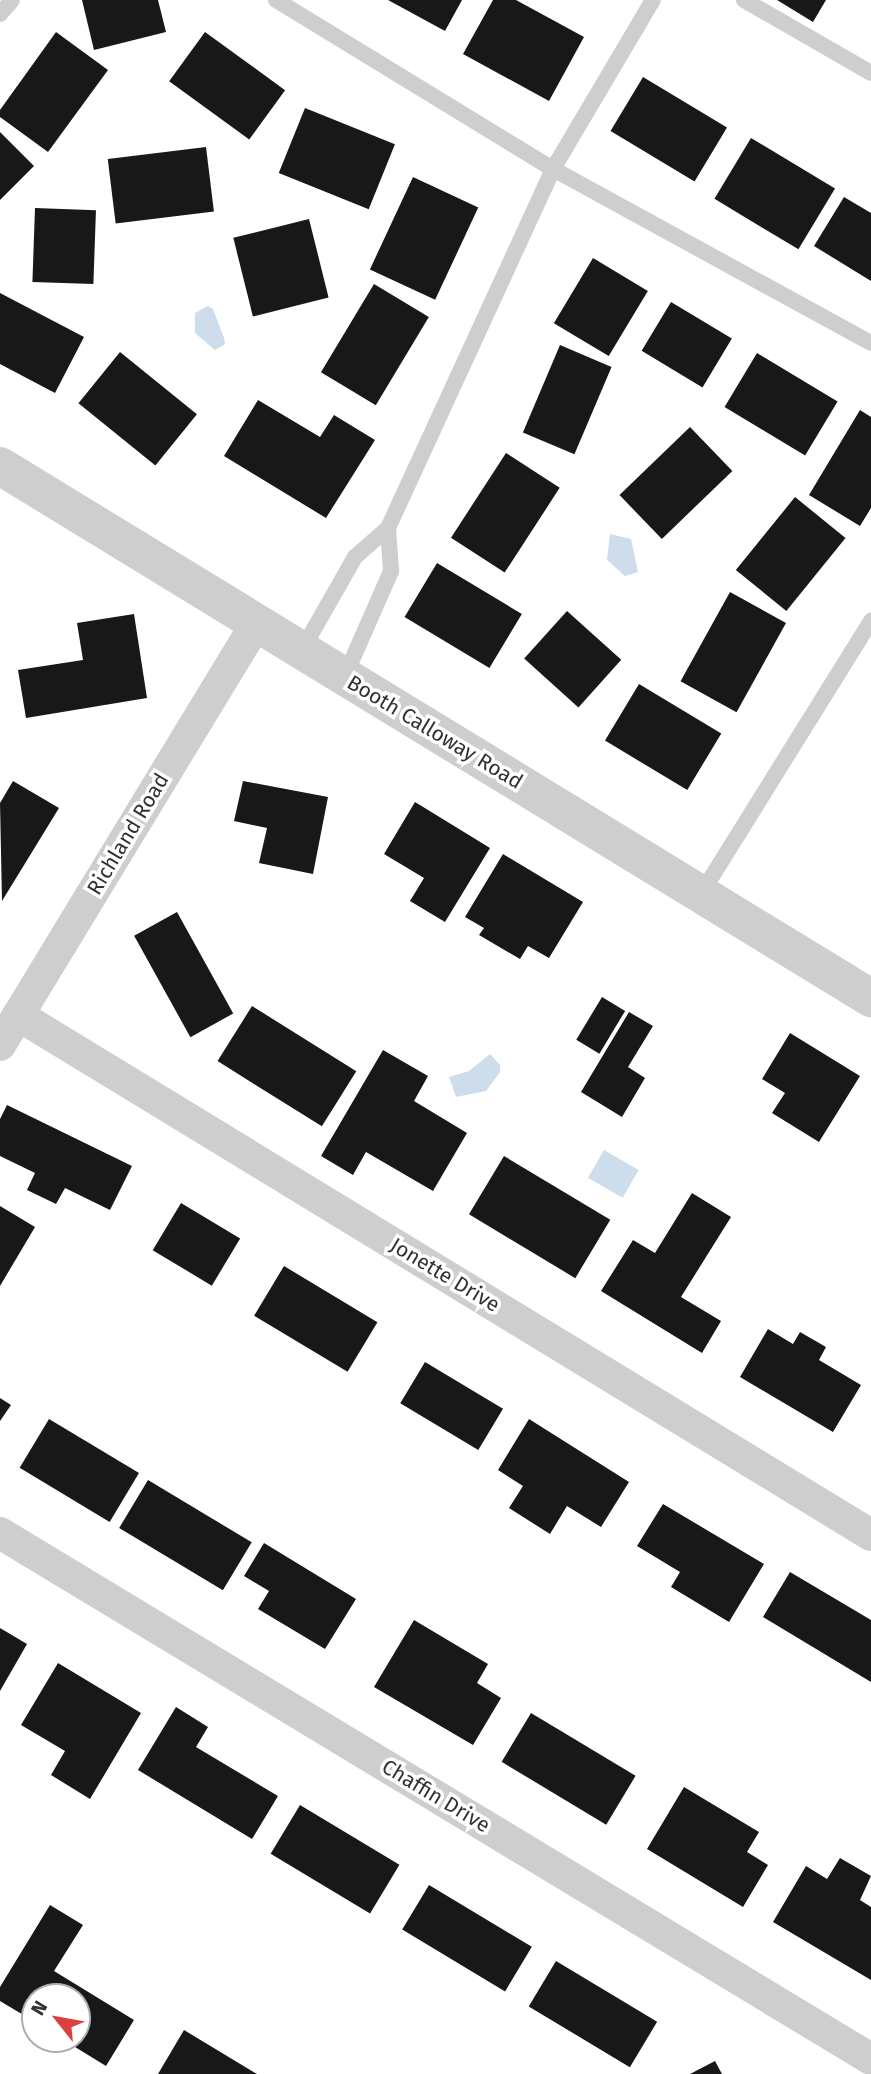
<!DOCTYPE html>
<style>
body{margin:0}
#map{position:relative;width:871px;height:2074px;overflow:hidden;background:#fff;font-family:"Fira Sans",sans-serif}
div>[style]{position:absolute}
.water>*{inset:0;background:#cdddeb;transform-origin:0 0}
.building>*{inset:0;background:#181818;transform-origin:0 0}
.service>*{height:16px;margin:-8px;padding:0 8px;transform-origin:8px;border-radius:8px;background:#cecece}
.minor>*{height:32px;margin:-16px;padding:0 16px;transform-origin:16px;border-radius:16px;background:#cecece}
.tertiary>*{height:38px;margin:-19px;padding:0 19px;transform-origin:19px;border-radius:19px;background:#cecece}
span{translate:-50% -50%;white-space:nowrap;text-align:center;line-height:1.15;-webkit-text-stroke:7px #fff;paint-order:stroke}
.street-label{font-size:21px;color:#313131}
.north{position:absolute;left:21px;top:1983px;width:70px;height:70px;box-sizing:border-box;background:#fff;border:2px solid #adadad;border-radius:50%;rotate:301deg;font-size:19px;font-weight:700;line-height:28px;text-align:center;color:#313131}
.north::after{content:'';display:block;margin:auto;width:24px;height:32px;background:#dd3f3d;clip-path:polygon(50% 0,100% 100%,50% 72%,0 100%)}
</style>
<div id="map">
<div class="water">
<div style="clip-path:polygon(208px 306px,213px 309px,224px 338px,225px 344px,215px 350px,195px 333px,195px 313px)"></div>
<div style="clip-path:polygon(610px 534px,631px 539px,638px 572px,625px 576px,607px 560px)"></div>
<div style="clip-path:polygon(490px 1054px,500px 1065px,500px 1072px,486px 1091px,456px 1097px,449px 1077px,469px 1071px)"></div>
<div style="left:604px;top:1150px;width:40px;height:32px;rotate:30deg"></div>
</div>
<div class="building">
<div style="clip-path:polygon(82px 0,158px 0,166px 32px,94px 50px)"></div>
<div style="clip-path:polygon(388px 0,462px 0,445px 31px)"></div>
<div style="clip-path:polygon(493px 0,516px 0,584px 37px,549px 101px,463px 54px)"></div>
<div style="clip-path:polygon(777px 0,826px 0,813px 22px)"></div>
<div style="clip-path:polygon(56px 32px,108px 70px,48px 152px,0 117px,0 110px)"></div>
<div style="left:205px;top:32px;width:99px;height:61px;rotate:36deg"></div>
<div style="left:643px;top:77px;width:98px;height:63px;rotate:31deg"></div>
<div style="left:305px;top:108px;width:97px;height:70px;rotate:22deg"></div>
<div style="clip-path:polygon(0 132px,34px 166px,0 200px)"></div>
<div style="left:751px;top:138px;width:98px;height:71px;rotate:31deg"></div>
<div style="left:206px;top:147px;width:65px;height:99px;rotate:83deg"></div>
<div style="left:413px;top:177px;width:72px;height:102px;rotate:25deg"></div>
<div style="clip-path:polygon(844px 197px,871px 213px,871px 281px,814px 246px)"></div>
<div style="left:35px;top:208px;width:61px;height:74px;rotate:2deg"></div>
<div style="left:309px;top:219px;width:81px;height:78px;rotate:76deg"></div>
<div style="left:593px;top:258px;width:64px;height:76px;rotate:31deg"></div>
<div style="left:374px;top:284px;width:64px;height:103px;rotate:31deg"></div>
<div style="clip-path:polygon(0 293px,84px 337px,55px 393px,0 364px)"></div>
<div style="left:671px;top:302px;width:71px;height:57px;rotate:31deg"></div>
<div style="left:560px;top:345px;width:56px;height:95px;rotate:23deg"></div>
<div style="left:120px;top:352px;width:99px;height:66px;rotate:39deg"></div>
<div style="left:757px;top:353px;width:94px;height:63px;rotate:31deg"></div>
<div style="clip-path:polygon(258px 400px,320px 437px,334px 415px,375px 440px,326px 518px,224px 456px)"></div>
<div style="clip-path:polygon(860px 410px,871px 417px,871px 508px,860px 526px,809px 495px)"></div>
<div style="left:690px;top:427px;width:61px;height:98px;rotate:46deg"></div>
<div style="left:506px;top:453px;width:64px;height:101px;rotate:33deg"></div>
<div style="left:795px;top:497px;width:65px;height:94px;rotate:39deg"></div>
<div style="left:437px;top:563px;width:99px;height:63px;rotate:31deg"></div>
<div style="left:730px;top:592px;width:64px;height:102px;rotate:29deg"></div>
<div style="left:567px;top:611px;width:73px;height:64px;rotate:42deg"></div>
<div style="clip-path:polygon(134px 614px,147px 698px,26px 718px,18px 670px,83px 660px,77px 623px)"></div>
<div style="left:639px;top:684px;width:96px;height:66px;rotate:31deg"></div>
<div style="clip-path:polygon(13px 781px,59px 808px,2px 901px,0 803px)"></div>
<div style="clip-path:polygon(243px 781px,328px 797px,313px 874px,259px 863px,267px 828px,234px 821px)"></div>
<div style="clip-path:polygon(415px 802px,490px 848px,445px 922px,410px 901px,424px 878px,384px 854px)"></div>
<div style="clip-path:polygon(503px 854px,583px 902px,549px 958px,528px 946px,520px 959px,479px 935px,484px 928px,465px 917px)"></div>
<div style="left:177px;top:912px;width:116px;height:49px;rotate:61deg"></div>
<div style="left:602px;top:997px;width:27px;height:50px;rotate:31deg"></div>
<div style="left:252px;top:1006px;width:123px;height:65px;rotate:32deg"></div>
<div style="clip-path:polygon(629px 1012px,653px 1026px,628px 1067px,645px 1078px,622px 1117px,581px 1092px)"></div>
<div style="clip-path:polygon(790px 1033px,860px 1076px,819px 1142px,772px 1113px,785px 1093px,762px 1079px)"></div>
<div style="clip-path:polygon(383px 1050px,428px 1076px,414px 1101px,467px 1133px,433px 1191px,366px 1152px,353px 1175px,321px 1156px)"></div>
<div style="clip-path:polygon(7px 1105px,132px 1166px,110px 1210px,65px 1188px,56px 1204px,27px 1190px,35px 1173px,0 1156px,0 1119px)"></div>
<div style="left:504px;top:1156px;width:124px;height:68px;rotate:31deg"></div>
<div style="clip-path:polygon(692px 1193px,731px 1217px,681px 1297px,721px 1321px,702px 1353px,601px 1291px,633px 1240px,655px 1253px)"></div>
<div style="left:181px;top:1203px;width:69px;height:55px;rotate:31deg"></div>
<div style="clip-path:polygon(0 1206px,35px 1227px,0 1286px)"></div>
<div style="left:284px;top:1266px;width:109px;height:58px;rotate:31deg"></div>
<div style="clip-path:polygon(768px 1329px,793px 1344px,800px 1332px,826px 1347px,819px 1360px,861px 1385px,833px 1432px,740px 1377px)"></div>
<div style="left:425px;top:1362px;width:91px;height:48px;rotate:31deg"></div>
<div style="clip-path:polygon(0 1398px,11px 1405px,0 1421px)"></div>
<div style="left:49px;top:1419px;width:105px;height:57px;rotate:31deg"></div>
<div style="clip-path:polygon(529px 1419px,629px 1482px,601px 1527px,567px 1506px,550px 1534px,509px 1508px,523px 1486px,498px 1470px)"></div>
<div style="left:148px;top:1480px;width:121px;height:56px;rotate:31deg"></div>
<div style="clip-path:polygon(663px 1504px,764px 1564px,729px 1622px,671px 1587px,680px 1572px,637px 1546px)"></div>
<div style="clip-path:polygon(264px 1543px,356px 1599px,325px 1649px,258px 1609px,269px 1591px,244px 1576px)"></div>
<div style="clip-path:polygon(790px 1572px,871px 1620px,871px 1682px,763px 1617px)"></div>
<div style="clip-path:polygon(414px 1620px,488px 1664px,477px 1683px,501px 1698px,473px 1745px,374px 1687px)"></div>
<div style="clip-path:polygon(0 1628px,27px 1644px,0 1691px)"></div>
<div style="clip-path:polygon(58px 1663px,141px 1713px,90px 1799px,51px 1775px,65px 1751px,21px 1725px)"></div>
<div style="clip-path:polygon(176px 1707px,208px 1727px,196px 1747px,278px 1796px,252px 1839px,138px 1770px)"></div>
<div style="left:531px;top:1713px;width:122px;height:57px;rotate:31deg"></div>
<div style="clip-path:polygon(684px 1787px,759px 1832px,747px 1852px,768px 1865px,743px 1907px,647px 1849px)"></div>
<div style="left:300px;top:1805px;width:116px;height:57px;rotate:31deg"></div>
<div style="clip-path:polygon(840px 1858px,871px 1876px,860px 1900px,871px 1907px,871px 1980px,773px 1922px,806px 1866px,827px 1879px)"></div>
<div style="left:429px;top:1885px;width:120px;height:52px;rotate:31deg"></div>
<div style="clip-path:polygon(50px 1905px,83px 1925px,54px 1971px,134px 2020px,106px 2066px,62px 2039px,77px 2039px,77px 1997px,35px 1997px,35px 2022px,0 2001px,0 1987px)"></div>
<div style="left:556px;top:1961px;width:118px;height:53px;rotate:31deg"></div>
<div style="clip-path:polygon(184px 2030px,257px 2074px,158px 2074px)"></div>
<div style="clip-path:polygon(715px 2061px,722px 2074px,690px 2074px)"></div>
</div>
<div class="service">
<div style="left:276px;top:0;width:324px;rotate:31.4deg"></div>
<div style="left:553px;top:169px;width:362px;rotate:28.7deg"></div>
<div style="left:744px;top:0;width:146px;rotate:29.9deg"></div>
<div style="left:0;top:14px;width:18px;rotate:-49deg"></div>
<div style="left:302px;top:650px;width:107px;rotate:-60.3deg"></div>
<div style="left:355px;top:557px;width:44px;rotate:-41.3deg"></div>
<div style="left:388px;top:528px;width:395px;rotate:-65.3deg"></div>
<div style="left:553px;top:169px;width:196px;rotate:-59.4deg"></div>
<div style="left:345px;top:676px;width:115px;rotate:-66.3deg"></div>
<div style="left:391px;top:571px;width:43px;rotate:-94deg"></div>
<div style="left:701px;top:894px;width:322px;rotate:-58.1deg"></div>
</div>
<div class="minor">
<div style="left:18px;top:1015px;width:999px;rotate:31.37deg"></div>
<div style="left:0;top:1045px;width:494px;rotate:-58.7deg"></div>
<div style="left:0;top:1533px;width:1018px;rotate:31.13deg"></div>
</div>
<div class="tertiary">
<div style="left:0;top:466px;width:1021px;rotate:31.42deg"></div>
</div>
<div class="street-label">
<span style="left:435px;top:732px;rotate:31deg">Booth Calloway Road</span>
<span style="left:128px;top:834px;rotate:-59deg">Richland Road</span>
<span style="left:445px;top:1275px;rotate:31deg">Jonette Drive</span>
<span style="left:436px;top:1796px;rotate:31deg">Chaffin Drive</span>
</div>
<div class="north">N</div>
</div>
